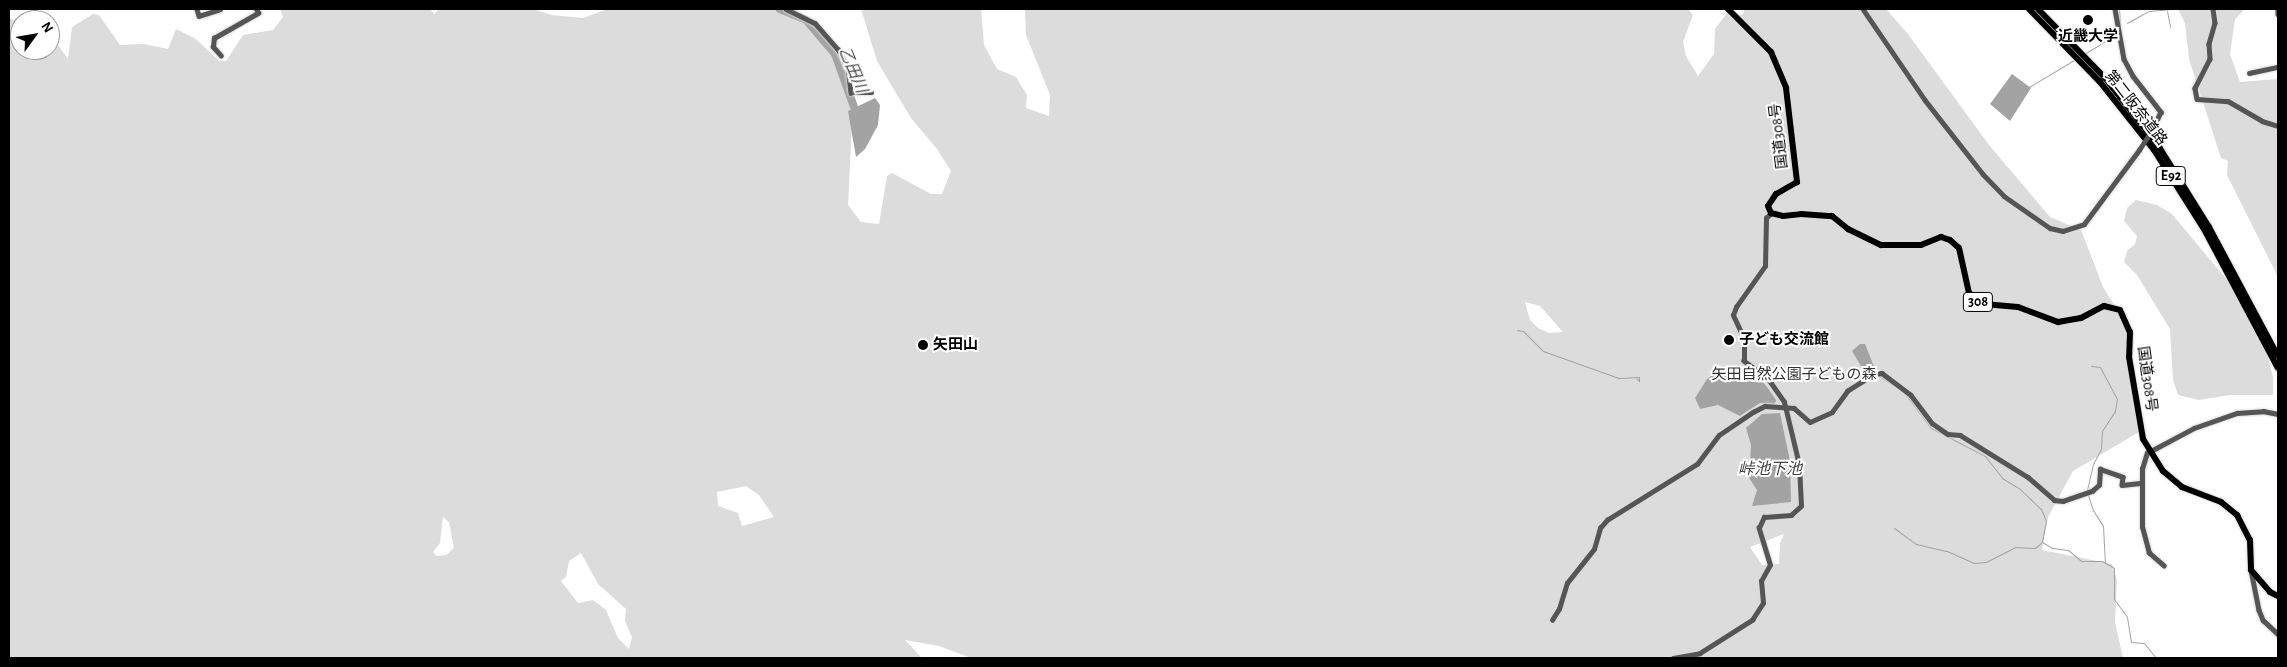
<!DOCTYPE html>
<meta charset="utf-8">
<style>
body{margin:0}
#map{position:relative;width:2287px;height:667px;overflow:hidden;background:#fff;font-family:"Alegreya Sans","Noto Sans JP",sans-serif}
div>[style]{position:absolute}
.green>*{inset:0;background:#dcdcdc}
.water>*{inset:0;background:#a3a3a3}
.stream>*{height:1px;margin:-0.5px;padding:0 0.5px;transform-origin:0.5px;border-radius:0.5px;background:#a3a3a3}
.river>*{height:8px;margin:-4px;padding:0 4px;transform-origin:4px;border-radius:4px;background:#a3a3a3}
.roads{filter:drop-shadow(0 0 1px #dbdbdb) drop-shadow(0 0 1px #dbdbdb)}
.minor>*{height:4.5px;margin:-2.25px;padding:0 2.25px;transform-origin:2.25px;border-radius:2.25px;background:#555}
.highway>*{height:6px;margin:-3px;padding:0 3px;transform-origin:3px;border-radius:3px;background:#000}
.minor-bridge>*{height:4.5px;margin:-2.25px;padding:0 2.25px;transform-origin:2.25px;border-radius:2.25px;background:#555}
.dots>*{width:14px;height:14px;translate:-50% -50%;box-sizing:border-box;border:2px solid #fff;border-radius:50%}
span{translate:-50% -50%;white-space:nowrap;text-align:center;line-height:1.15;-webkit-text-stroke:4px #fff;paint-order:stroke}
.shield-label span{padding:1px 4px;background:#fff;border:1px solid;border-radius:4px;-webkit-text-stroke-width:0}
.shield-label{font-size:14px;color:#000;font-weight:700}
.poi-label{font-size:15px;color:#000;font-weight:700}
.left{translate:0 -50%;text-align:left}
.street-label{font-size:15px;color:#000}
.park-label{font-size:15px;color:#333}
.water-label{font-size:16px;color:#444;font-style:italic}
.frame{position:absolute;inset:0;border:10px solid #000;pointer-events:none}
.north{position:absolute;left:10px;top:10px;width:50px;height:50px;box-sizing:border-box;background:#fff;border:1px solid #999;border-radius:50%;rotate:58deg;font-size:14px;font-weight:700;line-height:20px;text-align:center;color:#000}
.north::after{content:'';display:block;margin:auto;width:18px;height:22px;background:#000;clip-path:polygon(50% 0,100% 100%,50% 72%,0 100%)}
</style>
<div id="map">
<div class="green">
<div style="clip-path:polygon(evenodd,280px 9px,430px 9px,434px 14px,439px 9px,532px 9px,552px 15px,583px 18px,608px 9px,795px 9px,814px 21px,838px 49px,848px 68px,853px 102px,848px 205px,861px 222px,879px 224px,887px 176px,892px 173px,931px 194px,942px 194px,951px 171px,937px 149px,911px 118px,877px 61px,861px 9px,981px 9px,984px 45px,997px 69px,1016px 77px,1027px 95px,1026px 108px,1049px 116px,1050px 95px,1026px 35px,1025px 9px,1688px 9px,1693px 15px,1683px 42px,1686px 56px,1698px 76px,1714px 54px,1715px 29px,1727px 13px,1743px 15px,1744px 9px,1886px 9px,1908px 34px,1989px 145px,2050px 217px,2081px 230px,2103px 287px,2124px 321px,2136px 380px,2139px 432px,2073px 471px,2048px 517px,2042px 550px,2112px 564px,2117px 580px,2115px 622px,2123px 658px,971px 658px,939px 646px,905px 640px,922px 658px,9px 658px,9px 18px,20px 23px,20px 50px,50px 50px,50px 34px,68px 59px,72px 27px,93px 14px,99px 15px,120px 45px,144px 44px,168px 49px,176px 29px,196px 39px,219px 61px,226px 61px,243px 35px,273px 30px,283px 17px,280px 9px,1525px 302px,1540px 306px,1563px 332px,1549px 333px,1538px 328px,1530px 320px,1525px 302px,280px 9px,746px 486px,759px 495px,774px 517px,742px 526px,738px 513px,718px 506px,717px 492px,746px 486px,280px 9px,443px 517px,449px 522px,454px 548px,446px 555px,436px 556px,433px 552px,440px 543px,443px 517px,280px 9px,1784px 534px,1780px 543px,1779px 564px,1762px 565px,1750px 547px,1784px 534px,280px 9px,581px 553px,598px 584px,626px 609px,625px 621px,632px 637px,629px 649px,618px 638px,606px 610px,593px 600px,578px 603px,561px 581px,566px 577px,569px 561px,581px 553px)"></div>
<div style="clip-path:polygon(2178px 9px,2245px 9px,2235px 19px,2230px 54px,2240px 82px,2278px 79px,2278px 277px,2227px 175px,2228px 161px,2221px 158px,2189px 59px,2185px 23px)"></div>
<div style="clip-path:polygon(2136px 200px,2157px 205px,2172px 214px,2237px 292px,2266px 350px,2273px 377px,2273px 395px,2230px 395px,2199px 400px,2178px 395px,2173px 380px,2170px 329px,2137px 275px,2124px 262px,2127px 251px,2135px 244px,2137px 236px,2124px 221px,2127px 208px)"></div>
</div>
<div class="water">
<div style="clip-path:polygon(2012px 74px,2031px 88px,2010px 121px,1990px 104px)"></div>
<div style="clip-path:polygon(875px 98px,880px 105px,878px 125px,865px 149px,856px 157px,848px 111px)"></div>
<div style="clip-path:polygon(1860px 344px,1865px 344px,1875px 369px,1865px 373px,1852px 351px)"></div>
<div style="clip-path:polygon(1743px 371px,1760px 379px,1767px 387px,1776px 400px,1775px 404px,1760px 403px,1740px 416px,1718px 405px,1700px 409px,1695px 398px,1707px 379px,1714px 374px)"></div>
<div style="clip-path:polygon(1780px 413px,1790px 461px,1791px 502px,1752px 506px,1757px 490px,1749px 478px,1751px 445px,1746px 428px,1762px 414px)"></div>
</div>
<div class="stream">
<div style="left:2119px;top:9px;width:16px;rotate:86deg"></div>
<div style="left:2167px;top:11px;width:16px;rotate:79deg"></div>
<div style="left:2127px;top:23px;width:25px;rotate:-29deg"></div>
<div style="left:2149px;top:11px;width:23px;rotate:-5deg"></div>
<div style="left:2084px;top:54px;width:39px;rotate:-31deg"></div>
<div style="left:2029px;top:87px;width:52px;rotate:-31deg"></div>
<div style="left:1517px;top:330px;width:6px;rotate:9deg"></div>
<div style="left:1523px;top:331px;width:28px;rotate:45deg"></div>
<div style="left:1543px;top:351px;width:81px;rotate:19.6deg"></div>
<div style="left:1619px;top:378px;width:20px;rotate:-3deg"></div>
<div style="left:1639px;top:377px;width:4px;rotate:90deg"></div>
<div style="left:1639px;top:381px;width:3px;rotate:-135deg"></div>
<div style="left:1879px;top:376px;width:28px;rotate:32deg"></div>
<div style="left:1903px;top:391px;width:46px;rotate:52.9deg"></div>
<div style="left:1931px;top:428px;width:61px;rotate:27.4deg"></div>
<div style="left:1985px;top:456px;width:28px;rotate:52deg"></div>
<div style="left:2002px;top:478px;width:21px;rotate:31deg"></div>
<div style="left:2020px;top:489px;width:29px;rotate:44deg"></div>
<div style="left:2041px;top:509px;width:13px;rotate:67deg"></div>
<div style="left:2046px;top:521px;width:21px;rotate:101deg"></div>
<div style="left:2042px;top:542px;width:12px;rotate:31deg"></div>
<div style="left:2052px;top:548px;width:16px;rotate:7deg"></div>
<div style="left:2068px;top:550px;width:17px;rotate:40deg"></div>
<div style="left:2081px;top:561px;width:21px"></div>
<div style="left:2102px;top:561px;width:14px;rotate:30deg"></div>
<div style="left:2114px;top:568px;width:31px;rotate:90deg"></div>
<div style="left:2114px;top:599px;width:22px;rotate:54deg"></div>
<div style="left:2127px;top:617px;width:25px;rotate:81deg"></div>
<div style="left:2131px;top:642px;width:13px;rotate:4deg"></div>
<div style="left:2144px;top:643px;width:19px;rotate:51deg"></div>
<div style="left:2087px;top:490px;width:27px;rotate:-77deg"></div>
<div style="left:2093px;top:464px;width:17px;rotate:-62deg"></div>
<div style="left:2101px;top:449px;width:18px;rotate:-87deg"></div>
<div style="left:2102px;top:431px;width:24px;rotate:-57deg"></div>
<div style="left:2115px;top:411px;width:12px;rotate:-81deg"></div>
<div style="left:2117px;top:399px;width:36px;rotate:-118deg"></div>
<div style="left:2100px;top:367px;width:9px;rotate:-174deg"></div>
<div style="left:2088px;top:495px;width:16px;rotate:72deg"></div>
<div style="left:2093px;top:510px;width:19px;rotate:58deg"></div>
<div style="left:2103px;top:526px;width:36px;rotate:87deg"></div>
<div style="left:1894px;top:528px;width:27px;rotate:36deg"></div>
<div style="left:1916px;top:544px;width:32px;rotate:13deg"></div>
<div style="left:1947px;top:551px;width:30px;rotate:24deg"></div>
<div style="left:1974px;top:563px;width:12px;rotate:-5deg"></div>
<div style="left:1986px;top:562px;width:33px;rotate:-27deg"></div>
<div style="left:2015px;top:547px;width:20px;rotate:3deg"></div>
<div style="left:2035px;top:548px;width:8px;rotate:-40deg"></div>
</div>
<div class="river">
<div style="left:780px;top:9px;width:28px;rotate:23deg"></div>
<div style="left:806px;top:20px;width:45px;rotate:49.5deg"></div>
<div style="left:835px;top:54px;width:56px;rotate:70.3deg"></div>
</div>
<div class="roads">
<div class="minor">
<div style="left:197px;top:9px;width:7px;rotate:74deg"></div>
<div style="left:199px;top:16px;width:22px;rotate:-18deg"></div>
<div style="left:786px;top:9px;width:32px;rotate:26deg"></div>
<div style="left:815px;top:23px;width:35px;rotate:49deg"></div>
<div style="left:838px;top:49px;width:21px;rotate:62deg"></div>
<div style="left:848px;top:68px;width:25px;rotate:83deg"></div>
<div style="left:851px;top:93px;width:21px"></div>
<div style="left:1863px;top:9px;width:110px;rotate:55.7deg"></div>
<div style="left:1925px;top:100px;width:94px;rotate:51.9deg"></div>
<div style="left:1983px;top:174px;width:30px;rotate:46deg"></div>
<div style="left:2004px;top:196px;width:56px;rotate:34.8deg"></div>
<div style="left:2050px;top:228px;width:13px;rotate:13deg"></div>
<div style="left:2063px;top:231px;width:22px;rotate:-18deg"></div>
<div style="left:2084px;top:224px;width:92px;rotate:-53.4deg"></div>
<div style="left:2115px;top:9px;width:51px;rotate:79.8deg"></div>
<div style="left:2124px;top:59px;width:19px;rotate:62deg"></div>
<div style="left:2133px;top:76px;width:46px;rotate:52.1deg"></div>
<div style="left:2161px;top:112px;width:17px;rotate:115deg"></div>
<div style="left:2213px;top:9px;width:14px;rotate:82deg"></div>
<div style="left:2215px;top:23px;width:22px;rotate:106deg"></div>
<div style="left:2209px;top:44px;width:15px;rotate:86deg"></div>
<div style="left:2210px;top:59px;width:33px;rotate:117deg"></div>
<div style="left:2195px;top:88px;width:11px;rotate:80deg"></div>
<div style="left:2197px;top:99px;width:31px;rotate:4deg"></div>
<div style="left:2228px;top:101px;width:39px;rotate:30deg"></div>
<div style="left:2262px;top:121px;width:17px;rotate:17deg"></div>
<div style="left:2278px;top:9px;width:5px;rotate:90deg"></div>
<div style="left:221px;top:56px;width:12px;rotate:-132deg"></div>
<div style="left:213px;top:47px;width:9px;rotate:-84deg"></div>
<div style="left:214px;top:38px;width:51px;rotate:-29.6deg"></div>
<div style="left:258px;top:13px;width:4px;rotate:-117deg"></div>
<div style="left:2249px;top:73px;width:30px;rotate:-12deg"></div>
<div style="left:2164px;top:566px;width:20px;rotate:-139deg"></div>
<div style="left:2149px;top:553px;width:27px;rotate:-105deg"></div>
<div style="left:2142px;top:527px;width:58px;rotate:-90deg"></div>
<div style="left:2142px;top:469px;width:17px;rotate:-73deg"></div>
<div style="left:2147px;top:453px;width:53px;rotate:-28deg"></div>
<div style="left:2194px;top:428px;width:46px;rotate:-19.2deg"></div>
<div style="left:2237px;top:413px;width:26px;rotate:-4deg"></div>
<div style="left:2263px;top:411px;width:15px;rotate:11deg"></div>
<div style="left:2251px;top:570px;width:41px;rotate:78.7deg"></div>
<div style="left:2259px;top:610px;width:11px;rotate:68deg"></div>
<div style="left:2263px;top:620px;width:21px;rotate:43deg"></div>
<div style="left:1552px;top:620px;width:13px;rotate:-58deg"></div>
<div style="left:1559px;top:609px;width:27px;rotate:-73deg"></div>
<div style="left:1567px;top:583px;width:43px;rotate:-51.5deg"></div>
<div style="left:1594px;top:549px;width:22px;rotate:-74deg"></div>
<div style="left:1600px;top:528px;width:11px;rotate:-49deg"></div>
<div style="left:1607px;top:520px;width:106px;rotate:-31.9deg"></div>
<div style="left:1697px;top:464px;width:36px;rotate:-53deg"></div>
<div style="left:1719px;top:435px;width:41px;rotate:-34.1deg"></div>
<div style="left:1753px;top:412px;width:13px;rotate:-27deg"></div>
<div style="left:1765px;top:406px;width:29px;rotate:4deg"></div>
<div style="left:1794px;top:408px;width:21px;rotate:41deg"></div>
<div style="left:1810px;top:422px;width:24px;rotate:-24deg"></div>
<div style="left:1832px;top:412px;width:26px;rotate:-54deg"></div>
<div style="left:1847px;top:391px;width:32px;rotate:-32deg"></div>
<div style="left:1874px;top:374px;width:8px;rotate:-7deg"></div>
<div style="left:1882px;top:373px;width:36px;rotate:37deg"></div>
<div style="left:1911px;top:395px;width:35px;rotate:53deg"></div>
<div style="left:1932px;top:423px;width:19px;rotate:35deg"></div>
<div style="left:1948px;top:434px;width:12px;rotate:5deg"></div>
<div style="left:1960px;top:435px;width:80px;rotate:31.7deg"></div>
<div style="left:2028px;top:477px;width:35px;rotate:41deg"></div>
<div style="left:2054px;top:500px;width:9px;rotate:6deg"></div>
<div style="left:2063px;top:501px;width:31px;rotate:-19deg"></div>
<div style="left:2092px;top:491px;width:9px;rotate:-41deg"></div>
<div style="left:2099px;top:485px;width:16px;rotate:-86deg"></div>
<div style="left:2100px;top:469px;width:24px;rotate:19deg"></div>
<div style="left:2123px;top:477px;width:8px;rotate:97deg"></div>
<div style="left:2122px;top:485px;width:20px;rotate:-6deg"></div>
<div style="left:1673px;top:658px;width:27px;rotate:-10deg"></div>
<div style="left:1700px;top:653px;width:62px;rotate:-32.4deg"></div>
<div style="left:1752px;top:620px;width:20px;rotate:-57deg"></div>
<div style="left:1763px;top:603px;width:22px;rotate:-95deg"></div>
<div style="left:1761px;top:581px;width:18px;rotate:-61deg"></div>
<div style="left:1770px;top:565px;width:39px;rotate:-107deg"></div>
<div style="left:1759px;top:528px;width:12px;rotate:-66deg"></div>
<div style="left:1764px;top:517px;width:27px;rotate:-4deg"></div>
<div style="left:1791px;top:515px;width:13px;rotate:-42deg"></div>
<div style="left:1801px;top:506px;width:41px;rotate:-92.8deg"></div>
<div style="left:1799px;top:465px;width:65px;rotate:-103.4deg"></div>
<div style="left:1784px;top:402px;width:29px;rotate:-125deg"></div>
<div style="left:1767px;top:378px;width:29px;rotate:-144deg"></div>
<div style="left:1744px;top:361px;width:22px;rotate:-90deg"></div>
<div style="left:1744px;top:339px;width:26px;rotate:-115deg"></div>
<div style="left:1733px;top:315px;width:9px;rotate:-69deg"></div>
<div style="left:1736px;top:307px;width:50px;rotate:-54.7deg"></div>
<div style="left:1765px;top:266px;width:48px;rotate:-88.8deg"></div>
<div style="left:1766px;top:218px;width:7px;rotate:-45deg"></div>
</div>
<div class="highway">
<div style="left:1728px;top:9px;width:61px;rotate:45deg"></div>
<div style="left:1771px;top:52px;width:39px;rotate:67deg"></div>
<div style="left:1786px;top:88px;width:95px;rotate:83.3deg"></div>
<div style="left:1797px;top:182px;width:24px;rotate:150deg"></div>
<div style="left:1776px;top:194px;width:14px;rotate:124deg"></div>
<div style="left:1768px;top:206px;width:8px;rotate:67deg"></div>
<div style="left:1771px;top:213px;width:12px;rotate:14deg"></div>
<div style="left:1783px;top:216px;width:18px;rotate:-6deg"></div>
<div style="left:1801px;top:214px;width:31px;rotate:4deg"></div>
<div style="left:1832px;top:216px;width:21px;rotate:39deg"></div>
<div style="left:1848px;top:229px;width:37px;rotate:26deg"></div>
<div style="left:1881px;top:245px;width:40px"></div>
<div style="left:1921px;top:245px;width:22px;rotate:-22deg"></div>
<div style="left:1941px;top:237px;width:9px;rotate:18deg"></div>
<div style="left:1950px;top:240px;width:12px;rotate:42deg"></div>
<div style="left:1959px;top:248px;width:46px;rotate:77.5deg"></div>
<div style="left:1969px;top:293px;width:19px;rotate:36deg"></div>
<div style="left:1984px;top:304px;width:34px;rotate:5deg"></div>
<div style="left:2018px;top:307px;width:43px;rotate:20.6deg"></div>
<div style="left:2058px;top:322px;width:23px;rotate:-10deg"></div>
<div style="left:2081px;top:318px;width:26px;rotate:-28deg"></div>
<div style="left:2104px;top:306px;width:16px;rotate:14deg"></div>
<div style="left:2120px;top:310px;width:24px;rotate:66deg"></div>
<div style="left:2130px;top:332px;width:25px;rotate:92deg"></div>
<div style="left:2129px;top:357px;width:83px;rotate:80.3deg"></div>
<div style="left:2143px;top:439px;width:38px;rotate:58deg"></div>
<div style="left:2163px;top:471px;width:25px;rotate:40deg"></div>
<div style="left:2182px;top:487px;width:42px;rotate:21deg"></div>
<div style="left:2221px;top:502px;width:21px;rotate:39deg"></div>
<div style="left:2237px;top:515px;width:28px;rotate:63deg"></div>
<div style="left:2250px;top:540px;width:30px;rotate:88deg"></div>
<div style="left:2251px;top:570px;width:29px;rotate:49deg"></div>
<div style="left:2270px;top:592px;width:9px;rotate:27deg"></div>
<div style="left:2029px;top:9px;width:102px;rotate:45.8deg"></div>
<div style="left:2100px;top:82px;width:87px;rotate:51.5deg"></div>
<div style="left:2154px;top:150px;width:93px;rotate:57.7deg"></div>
<div style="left:2204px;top:229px;width:157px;rotate:62deg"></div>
<div style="left:2038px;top:9px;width:96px;rotate:45.8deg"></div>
<div style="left:2105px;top:78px;width:88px;rotate:52deg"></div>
<div style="left:2159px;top:147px;width:94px;rotate:58deg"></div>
<div style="left:2209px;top:227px;width:146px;rotate:61.9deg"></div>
</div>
</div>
<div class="minor-bridge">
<div style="left:2139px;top:150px;width:27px;rotate:-57deg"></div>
</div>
<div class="dots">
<div style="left:2088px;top:20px;background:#000"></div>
<div style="left:1729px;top:340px;background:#000"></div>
<div style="left:923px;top:345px;background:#000"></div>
</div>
<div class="shield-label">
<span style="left:2171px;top:176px">E92</span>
<span style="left:1978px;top:302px">308</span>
</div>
<div class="poi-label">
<span style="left:2088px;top:37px">近畿大学</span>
<span class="left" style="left:1739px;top:340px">子ども交流館</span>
<span class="left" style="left:933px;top:345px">矢田山</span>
</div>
<div class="street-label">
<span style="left:2136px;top:108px;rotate:52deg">第二阪奈道路</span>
<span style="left:1779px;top:136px;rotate:-97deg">国道308号</span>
<span style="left:2147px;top:379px;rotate:82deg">国道308号</span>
</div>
<div class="park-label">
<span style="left:1794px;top:375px">矢田自然公園子どもの森</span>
</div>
<div class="water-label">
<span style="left:853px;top:70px;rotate:67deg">乙田川</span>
<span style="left:1770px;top:469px">峠池下池</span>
</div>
<div class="frame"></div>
<div class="north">N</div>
</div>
